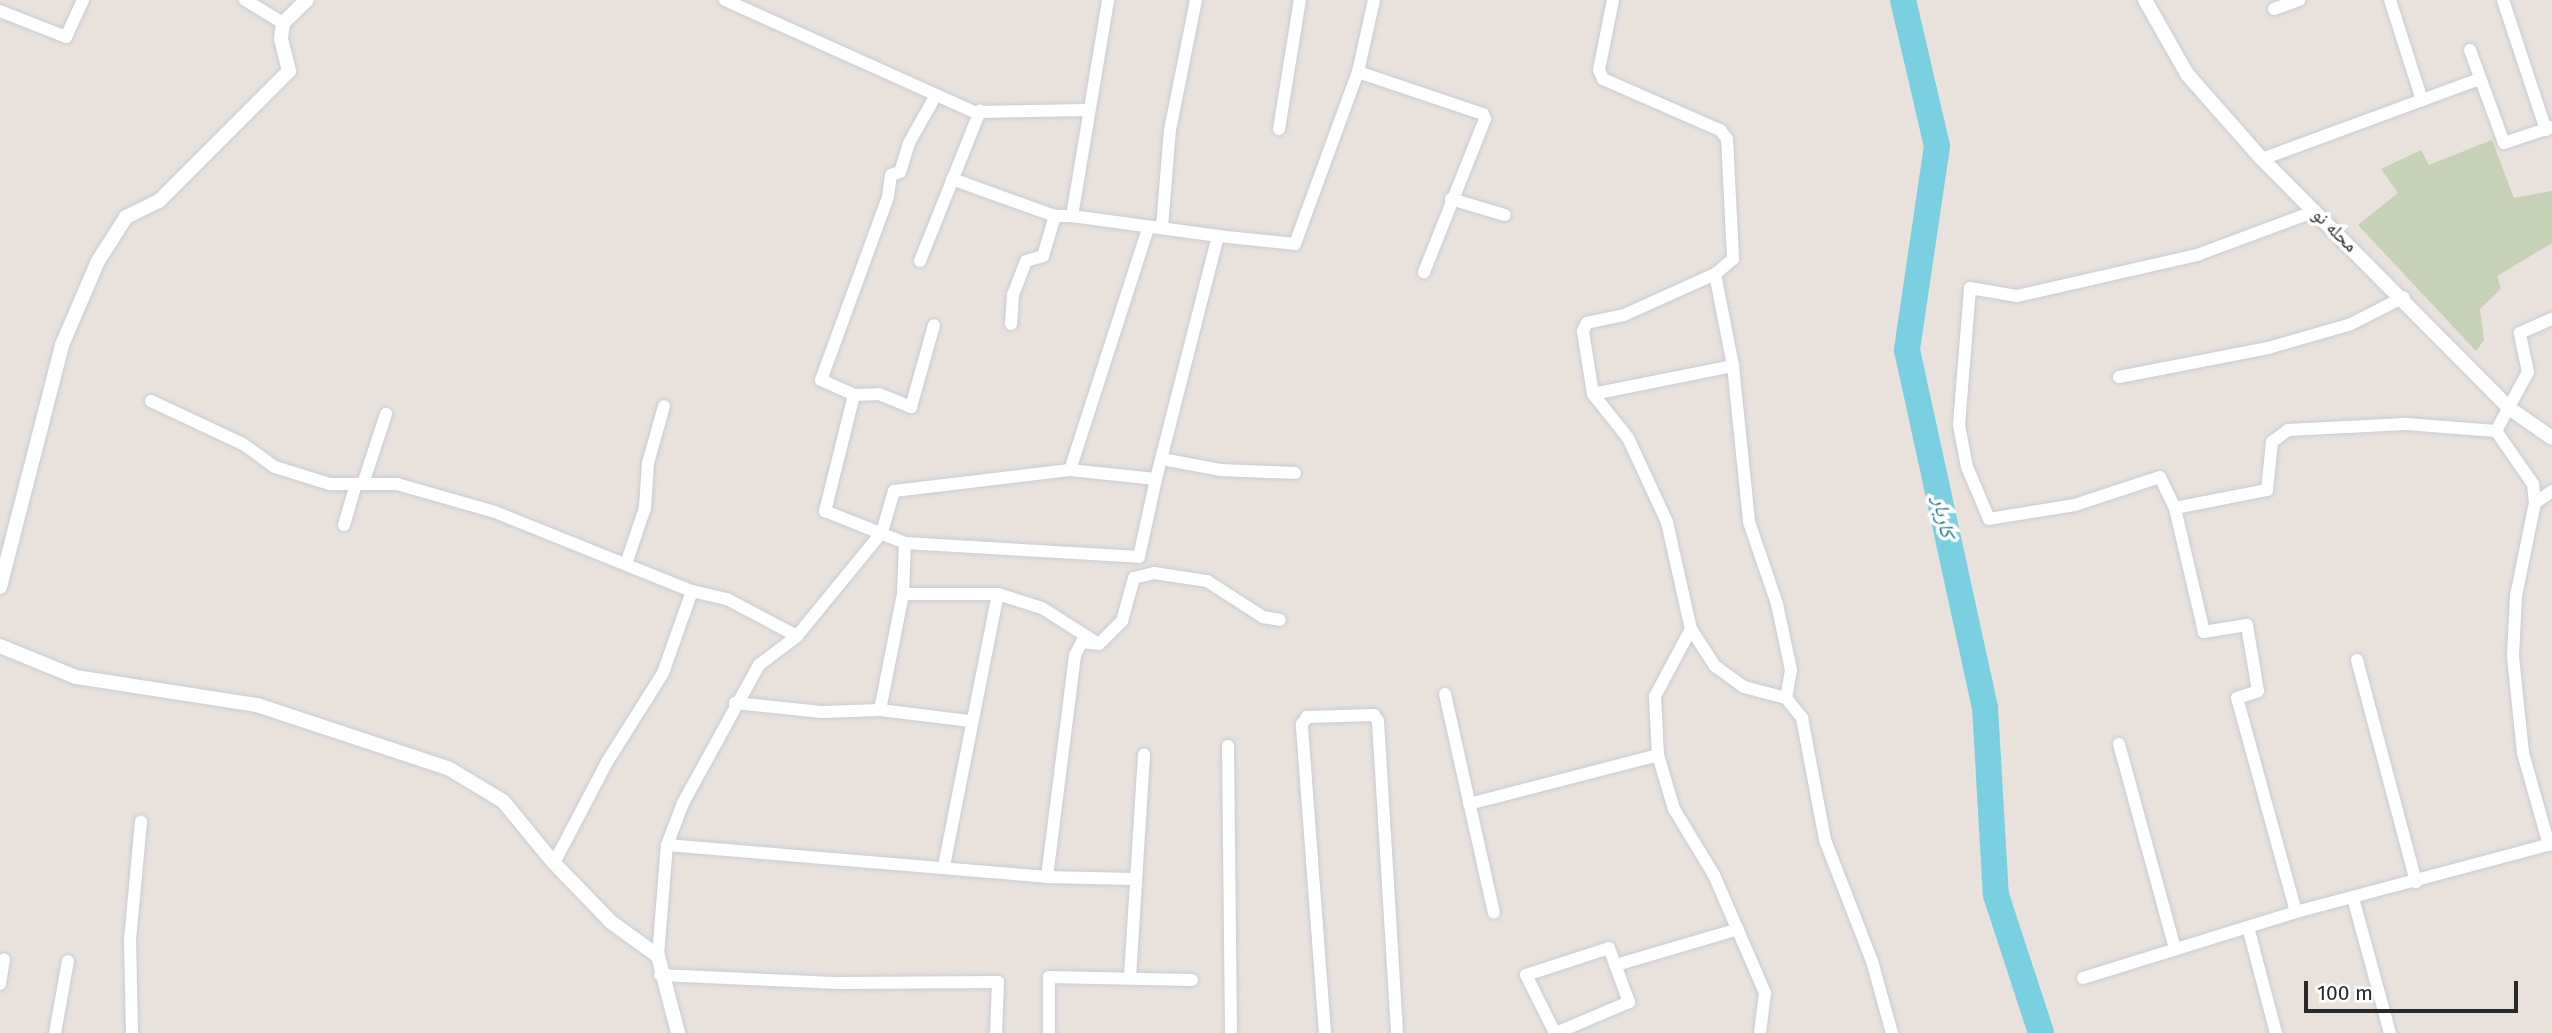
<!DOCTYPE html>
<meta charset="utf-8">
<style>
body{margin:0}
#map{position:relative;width:2552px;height:1033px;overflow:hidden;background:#e9e2dc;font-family:"Fira Sans","Noto Naskh Arabic",sans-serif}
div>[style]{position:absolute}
.cemetery>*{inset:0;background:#c6d1b5}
.river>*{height:26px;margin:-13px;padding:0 13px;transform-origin:13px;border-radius:13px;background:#7ad0e0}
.roads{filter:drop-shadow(0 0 2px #c7ccd5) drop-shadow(0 0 2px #c7ccd5)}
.minor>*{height:12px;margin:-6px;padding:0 6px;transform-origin:6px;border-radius:6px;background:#fff}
.tertiary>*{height:14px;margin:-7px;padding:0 7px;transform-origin:7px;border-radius:7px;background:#fff}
span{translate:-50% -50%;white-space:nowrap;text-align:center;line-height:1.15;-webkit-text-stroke:7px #fff;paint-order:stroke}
.street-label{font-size:19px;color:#292929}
.water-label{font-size:21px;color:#1c6f89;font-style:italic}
.scale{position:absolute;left:2304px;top:981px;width:214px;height:32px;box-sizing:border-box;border:4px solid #292929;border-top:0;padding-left:9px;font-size:21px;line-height:24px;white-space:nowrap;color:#292929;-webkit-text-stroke:5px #fff;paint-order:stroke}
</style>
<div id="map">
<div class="cemetery">
<div style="clip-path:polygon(2492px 140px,2514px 198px,2552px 191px,2552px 243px,2497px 276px,2501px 289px,2480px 309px,2484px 340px,2476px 351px,2358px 225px,2398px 193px,2381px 169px,2421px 150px,2429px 165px)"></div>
</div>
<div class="river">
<div style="left:1903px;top:0;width:150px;rotate:76.9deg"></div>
<div style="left:1937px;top:146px;width:206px;rotate:98.4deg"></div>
<div style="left:1907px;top:350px;width:365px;rotate:77.7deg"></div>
<div style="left:1985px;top:707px;width:188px;rotate:86.7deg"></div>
<div style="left:1996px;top:895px;width:145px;rotate:71.9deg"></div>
</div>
<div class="roads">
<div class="minor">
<div style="left:245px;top:0;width:44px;rotate:31.2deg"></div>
<div style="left:725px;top:0;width:273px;rotate:24.2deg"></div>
<div style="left:974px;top:112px;width:114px;rotate:-1deg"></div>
<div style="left:1613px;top:0;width:71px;rotate:101.3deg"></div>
<div style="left:1599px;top:70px;width:10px;rotate:66deg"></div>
<div style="left:1603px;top:79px;width:128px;rotate:23.6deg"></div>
<div style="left:1720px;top:130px;width:11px;rotate:52deg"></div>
<div style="left:1727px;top:139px;width:120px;rotate:87.1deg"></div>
<div style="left:1733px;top:259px;width:23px;rotate:140deg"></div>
<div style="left:1715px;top:274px;width:94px;rotate:78.9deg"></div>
<div style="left:1733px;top:366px;width:157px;rotate:84.1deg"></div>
<div style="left:1749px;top:522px;width:87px;rotate:71.1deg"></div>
<div style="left:1777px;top:604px;width:67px;rotate:78deg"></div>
<div style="left:1791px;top:670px;width:28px;rotate:100deg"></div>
<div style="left:1786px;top:698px;width:26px;rotate:51deg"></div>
<div style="left:1802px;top:718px;width:124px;rotate:79.3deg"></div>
<div style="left:1825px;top:840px;width:130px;rotate:68.8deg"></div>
<div style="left:1872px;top:961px;width:75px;rotate:74.5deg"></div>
<div style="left:2390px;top:0;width:105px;rotate:72.3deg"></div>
<div style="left:2503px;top:0;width:137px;rotate:71.7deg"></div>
<div style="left:2274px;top:9px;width:27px;rotate:-20deg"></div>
<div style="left:0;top:11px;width:71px;rotate:21.5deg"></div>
<div style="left:66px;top:37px;width:41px;rotate:-65.3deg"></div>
<div style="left:2470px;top:50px;width:99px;rotate:69.9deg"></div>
<div style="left:2504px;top:143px;width:51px;rotate:-18.4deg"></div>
<div style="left:1358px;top:72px;width:132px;rotate:18.6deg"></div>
<div style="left:1483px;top:114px;width:5px;rotate:68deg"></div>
<div style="left:1485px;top:119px;width:165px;rotate:111.7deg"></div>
<div style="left:936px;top:95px;width:55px;rotate:119.4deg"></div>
<div style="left:909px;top:143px;width:30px;rotate:107deg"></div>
<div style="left:900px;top:172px;width:9px;rotate:162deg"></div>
<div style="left:891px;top:175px;width:22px;rotate:98deg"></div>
<div style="left:888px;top:197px;width:195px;rotate:110.1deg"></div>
<div style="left:821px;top:380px;width:36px;rotate:24deg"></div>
<div style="left:854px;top:395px;width:120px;rotate:104deg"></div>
<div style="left:825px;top:511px;width:86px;rotate:21.8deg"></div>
<div style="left:905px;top:543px;width:234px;rotate:3.4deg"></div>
<div style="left:1139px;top:557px;width:80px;rotate:-77.7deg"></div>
<div style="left:1279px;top:129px;width:131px;rotate:-80.8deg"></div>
<div style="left:2262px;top:159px;width:232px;rotate:-20.2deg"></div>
<div style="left:952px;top:179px;width:109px;rotate:19.8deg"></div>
<div style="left:1451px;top:199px;width:56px;rotate:16.5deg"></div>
<div style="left:1162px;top:227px;width:97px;rotate:-85.3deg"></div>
<div style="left:1170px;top:130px;width:133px;rotate:-78.7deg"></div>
<div style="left:1218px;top:236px;width:77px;rotate:5.9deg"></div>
<div style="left:1295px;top:244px;width:183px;rotate:-69.9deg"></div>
<div style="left:1358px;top:72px;width:74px;rotate:-77.5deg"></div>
<div style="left:920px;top:261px;width:162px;rotate:-68.2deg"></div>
<div style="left:1715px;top:274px;width:100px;rotate:155.7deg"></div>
<div style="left:1624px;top:315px;width:38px;rotate:168deg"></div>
<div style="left:1587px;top:323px;width:9px;rotate:117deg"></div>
<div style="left:1583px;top:331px;width:64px;rotate:81deg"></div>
<div style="left:1593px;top:394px;width:56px;rotate:51.5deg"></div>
<div style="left:1628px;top:438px;width:93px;rotate:65.1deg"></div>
<div style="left:1667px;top:522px;width:110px;rotate:77.4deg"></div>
<div style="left:1691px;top:629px;width:44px;rotate:57deg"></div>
<div style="left:1715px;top:666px;width:36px;rotate:36deg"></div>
<div style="left:1744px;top:687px;width:43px;rotate:14.7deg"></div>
<div style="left:1011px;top:324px;width:29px;rotate:-86deg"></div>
<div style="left:1013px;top:295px;width:36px;rotate:-69deg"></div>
<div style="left:1026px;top:261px;width:18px;rotate:-16deg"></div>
<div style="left:1043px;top:256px;width:42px;rotate:-73.3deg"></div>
<div style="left:1055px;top:216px;width:17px"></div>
<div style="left:2119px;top:377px;width:152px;rotate:-11deg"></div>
<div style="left:2268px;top:348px;width:86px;rotate:-16.1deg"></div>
<div style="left:2351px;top:324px;width:59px;rotate:-27deg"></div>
<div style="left:1593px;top:394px;width:143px;rotate:-11.3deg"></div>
<div style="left:854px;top:395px;width:25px;rotate:-2deg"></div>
<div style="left:879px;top:394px;width:35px;rotate:22deg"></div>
<div style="left:911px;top:407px;width:85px;rotate:-74.3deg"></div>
<div style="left:151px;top:401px;width:102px;rotate:25.1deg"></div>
<div style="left:243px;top:444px;width:39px;rotate:36deg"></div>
<div style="left:275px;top:467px;width:58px;rotate:17.2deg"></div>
<div style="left:330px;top:484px;width:67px"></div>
<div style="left:397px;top:484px;width:102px;rotate:15.9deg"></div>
<div style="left:495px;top:512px;width:212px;rotate:21.9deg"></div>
<div style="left:1162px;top:459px;width:59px;rotate:10.7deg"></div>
<div style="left:1220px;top:470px;width:75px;rotate:2.3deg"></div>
<div style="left:1070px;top:470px;width:253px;rotate:-72.1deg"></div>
<div style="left:363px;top:484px;width:74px;rotate:-71.8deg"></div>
<div style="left:2535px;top:503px;width:21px;rotate:-35deg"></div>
<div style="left:2175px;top:508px;width:94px;rotate:-11.1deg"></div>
<div style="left:2267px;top:490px;width:48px;rotate:-84.1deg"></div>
<div style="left:2272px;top:442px;width:20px;rotate:-37deg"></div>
<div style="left:2288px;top:430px;width:118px;rotate:-2.9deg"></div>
<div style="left:2406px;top:424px;width:90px;rotate:4.4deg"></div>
<div style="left:344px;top:525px;width:43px;rotate:-73.7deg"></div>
<div style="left:626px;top:564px;width:59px;rotate:-71.3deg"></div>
<div style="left:645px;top:508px;width:45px;rotate:-86.2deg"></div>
<div style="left:648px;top:463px;width:59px;rotate:-74.3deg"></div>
<div style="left:903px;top:594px;width:95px"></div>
<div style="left:998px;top:594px;width:46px;rotate:17.7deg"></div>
<div style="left:1042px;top:608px;width:62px;rotate:32.4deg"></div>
<div style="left:1691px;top:629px;width:76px;rotate:118.2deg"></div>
<div style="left:1655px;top:696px;width:59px;rotate:87.1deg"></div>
<div style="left:1658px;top:755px;width:56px;rotate:73.5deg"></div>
<div style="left:1674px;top:809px;width:77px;rotate:58.8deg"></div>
<div style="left:1714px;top:875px;width:129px;rotate:66.6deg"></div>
<div style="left:1765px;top:993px;width:40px;rotate:97.1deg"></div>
<div style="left:2357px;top:660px;width:230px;rotate:75.1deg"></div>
<div style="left:1445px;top:694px;width:224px;rotate:77.4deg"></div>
<div style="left:735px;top:703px;width:87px;rotate:5.9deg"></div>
<div style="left:822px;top:712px;width:58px;rotate:-2deg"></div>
<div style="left:880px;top:710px;width:91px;rotate:7deg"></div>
<div style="left:880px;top:710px;width:118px;rotate:-78.8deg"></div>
<div style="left:903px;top:594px;width:51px;rotate:-87.8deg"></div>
<div style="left:2119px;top:744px;width:213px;rotate:74.7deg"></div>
<div style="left:1228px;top:746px;width:287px;rotate:89.4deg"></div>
<div style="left:1469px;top:804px;width:195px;rotate:-14.5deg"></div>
<div style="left:667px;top:845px;width:381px;rotate:4.8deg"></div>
<div style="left:1047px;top:877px;width:87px;rotate:1.3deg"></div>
<div style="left:2549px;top:845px;width:96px;rotate:-105.8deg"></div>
<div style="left:2523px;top:753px;width:98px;rotate:-95.9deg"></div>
<div style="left:2513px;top:656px;width:60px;rotate:-87.1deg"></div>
<div style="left:2516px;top:596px;width:95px;rotate:-78.5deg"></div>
<div style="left:2535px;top:503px;width:19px;rotate:-96deg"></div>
<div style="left:2533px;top:484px;width:65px;rotate:-124.9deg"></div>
<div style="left:2496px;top:431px;width:67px;rotate:-61.5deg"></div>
<div style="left:2528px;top:372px;width:40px;rotate:-102deg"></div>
<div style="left:2520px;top:333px;width:35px;rotate:-24deg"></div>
<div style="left:554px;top:863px;width:114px;rotate:-62.3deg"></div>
<div style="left:607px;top:762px;width:105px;rotate:-57.8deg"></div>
<div style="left:663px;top:673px;width:87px;rotate:-70.5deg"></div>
<div style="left:692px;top:591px;width:36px;rotate:13deg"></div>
<div style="left:727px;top:599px;width:79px;rotate:27.9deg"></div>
<div style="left:944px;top:866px;width:277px;rotate:-78.8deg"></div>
<div style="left:1047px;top:877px;width:224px;rotate:-82.8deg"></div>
<div style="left:1075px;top:655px;width:15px;rotate:-62deg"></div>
<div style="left:1082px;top:642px;width:17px;rotate:7deg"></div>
<div style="left:1099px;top:644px;width:33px;rotate:-45deg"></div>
<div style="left:1122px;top:621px;width:45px;rotate:-74.4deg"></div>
<div style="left:1134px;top:578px;width:21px;rotate:-14deg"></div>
<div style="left:1154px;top:573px;width:54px;rotate:8.6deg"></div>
<div style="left:1207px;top:581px;width:67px;rotate:32.7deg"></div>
<div style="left:1263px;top:617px;width:17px;rotate:10deg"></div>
<div style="left:2353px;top:898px;width:140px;rotate:74.7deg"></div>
<div style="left:2296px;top:912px;width:222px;rotate:-105.4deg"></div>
<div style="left:2237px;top:698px;width:22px;rotate:-18deg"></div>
<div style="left:2258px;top:691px;width:67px;rotate:-99.5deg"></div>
<div style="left:2247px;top:625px;width:44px;rotate:170.8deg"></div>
<div style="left:2204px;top:632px;width:127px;rotate:-103.2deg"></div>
<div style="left:2175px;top:508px;width:34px;rotate:-116deg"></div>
<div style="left:2160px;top:477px;width:89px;rotate:161.8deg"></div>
<div style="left:2075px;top:505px;width:87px;rotate:170.8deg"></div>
<div style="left:1989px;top:519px;width:56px;rotate:-112.9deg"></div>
<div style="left:1967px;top:467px;width:43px;rotate:-100.8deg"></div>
<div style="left:1959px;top:425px;width:137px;rotate:-85.4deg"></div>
<div style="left:1970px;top:288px;width:48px;rotate:9.7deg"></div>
<div style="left:2017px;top:296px;width:185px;rotate:-12.8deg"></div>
<div style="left:2197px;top:255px;width:126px;rotate:-20.4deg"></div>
<div style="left:2248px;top:927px;width:110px;rotate:75.2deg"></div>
<div style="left:658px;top:956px;width:111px;rotate:-85.4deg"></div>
<div style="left:667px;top:845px;width:45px;rotate:-69.1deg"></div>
<div style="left:683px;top:803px;width:158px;rotate:-61.2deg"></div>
<div style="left:759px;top:665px;width:48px;rotate:-37.3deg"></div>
<div style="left:797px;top:636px;width:134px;rotate:-50.7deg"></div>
<div style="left:882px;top:532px;width:43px;rotate:-73.7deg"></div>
<div style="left:894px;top:491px;width:177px;rotate:-6.8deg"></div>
<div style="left:1070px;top:470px;width:86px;rotate:6deg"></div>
<div style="left:1156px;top:479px;width:251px;rotate:-75.7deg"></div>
<div style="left:1218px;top:236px;width:147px;rotate:-172.2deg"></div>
<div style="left:1072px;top:216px;width:219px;rotate:-80.5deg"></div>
<div style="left:1616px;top:965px;width:127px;rotate:-16.4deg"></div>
<div style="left:660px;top:975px;width:179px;rotate:2.6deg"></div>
<div style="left:839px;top:983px;width:159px;rotate:-0.4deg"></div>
<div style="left:998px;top:982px;width:51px;rotate:92.2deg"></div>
<div style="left:1130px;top:977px;width:223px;rotate:-86.4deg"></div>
<div style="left:2083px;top:978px;width:223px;rotate:-17.2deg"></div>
<div style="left:2296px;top:912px;width:265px;rotate:-14.9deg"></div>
<div style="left:0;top:984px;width:25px;rotate:-81deg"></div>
<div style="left:55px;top:1033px;width:73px;rotate:-79.8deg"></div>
<div style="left:132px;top:1033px;width:93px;rotate:-91.2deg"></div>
<div style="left:130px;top:940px;width:119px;rotate:-84.7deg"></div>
<div style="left:1049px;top:1033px;width:56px;rotate:-90deg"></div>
<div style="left:1049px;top:977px;width:143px;rotate:1.2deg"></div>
<div style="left:1325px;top:1033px;width:310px;rotate:-94.3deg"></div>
<div style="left:1302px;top:724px;width:9px;rotate:-54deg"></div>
<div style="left:1307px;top:717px;width:67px;rotate:-1.7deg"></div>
<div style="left:1374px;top:715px;width:7px;rotate:56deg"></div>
<div style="left:1378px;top:721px;width:313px;rotate:86.5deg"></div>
<div style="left:1555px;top:1033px;width:65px;rotate:-116.6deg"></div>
<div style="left:1526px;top:975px;width:87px;rotate:-18deg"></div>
<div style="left:1609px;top:948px;width:58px;rotate:69.7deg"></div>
<div style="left:1629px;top:1002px;width:79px;rotate:157deg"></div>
</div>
<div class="tertiary">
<div style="left:2145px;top:0;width:85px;rotate:60.4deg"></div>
<div style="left:2187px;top:74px;width:113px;rotate:48.6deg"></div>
<div style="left:2262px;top:159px;width:351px;rotate:45.2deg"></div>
<div style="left:2509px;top:408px;width:52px;rotate:34.9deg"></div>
<div style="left:0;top:587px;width:250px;rotate:-75.6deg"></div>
<div style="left:62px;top:345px;width:91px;rotate:-66.8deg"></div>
<div style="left:98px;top:261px;width:52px;rotate:-57.5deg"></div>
<div style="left:126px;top:217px;width:37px;rotate:-26deg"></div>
<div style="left:159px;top:201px;width:184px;rotate:-45deg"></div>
<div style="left:289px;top:71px;width:34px;rotate:-104deg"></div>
<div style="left:281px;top:38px;width:15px;rotate:-82deg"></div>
<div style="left:283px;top:23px;width:33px;rotate:-44deg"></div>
<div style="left:0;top:646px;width:82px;rotate:22.2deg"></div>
<div style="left:76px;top:677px;width:183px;rotate:8.8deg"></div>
<div style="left:257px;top:705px;width:201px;rotate:18.3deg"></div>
<div style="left:448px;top:768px;width:64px;rotate:31deg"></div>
<div style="left:503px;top:801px;width:80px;rotate:50.6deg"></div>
<div style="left:554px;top:863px;width:82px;rotate:46deg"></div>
<div style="left:611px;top:922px;width:58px;rotate:35.9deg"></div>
<div style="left:658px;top:956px;width:80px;rotate:75.4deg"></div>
</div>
</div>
<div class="street-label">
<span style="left:2335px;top:230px;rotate:44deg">محله نو</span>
</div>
<div class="water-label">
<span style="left:1944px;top:517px;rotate:78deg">کاربار</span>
</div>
<div class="scale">100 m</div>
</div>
